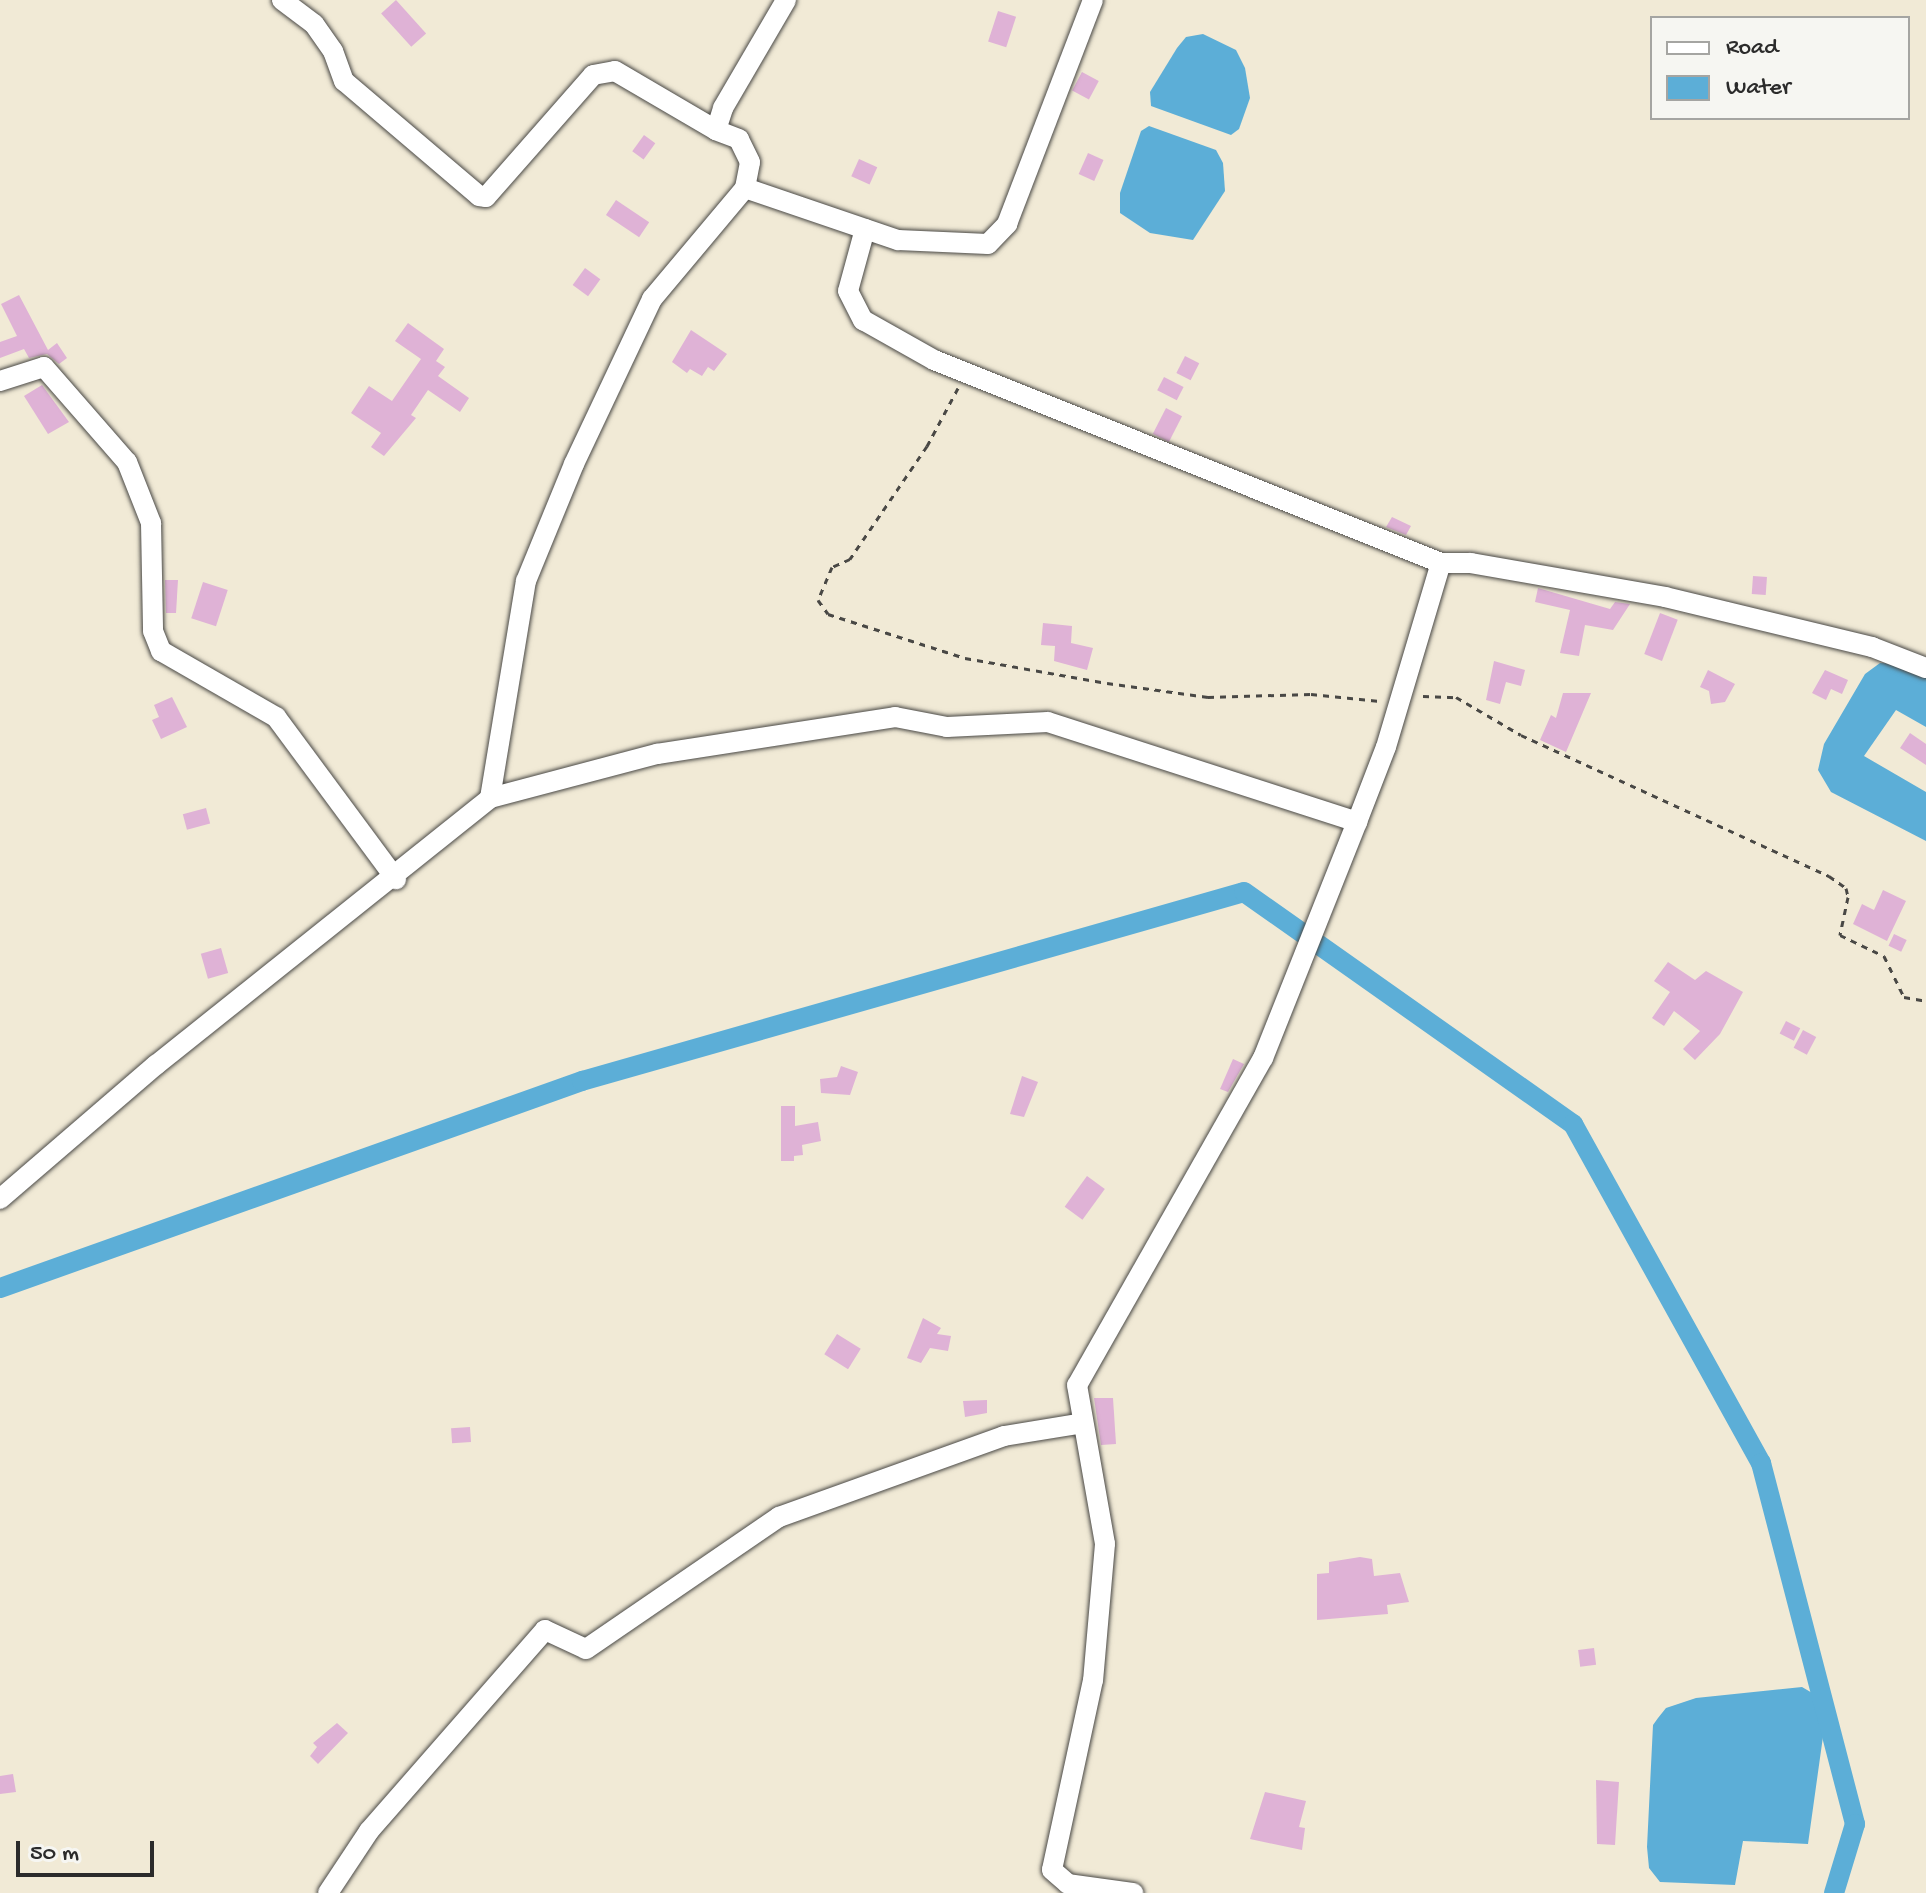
<!DOCTYPE html>
<style>
body{margin:0}
#map{position:relative;width:1926px;height:1893px;overflow:hidden;background:#f1ead6;font-family:"Gochi Hand",sans-serif}
div>[style]{position:absolute}
.water>*{inset:0;background:#5caed7}
.canal>*{height:20px;margin:-10px;padding:0 10px;transform-origin:10px;border-radius:10px;background:#5caed7}
.building>*{inset:0;background:#dfb2d6;transform-origin:0 0}
.path>*{height:3px;margin-top:-1.5px;transform-origin:0;background:repeating-linear-gradient(90deg,#494845 0 6px,transparent 0 12px)}
.roads{filter:drop-shadow(0 0 2px #494845) drop-shadow(0 0 2px #494845)}
.street>*{height:20px;margin:-10px;padding:0 10px;transform-origin:10px;border-radius:10px;background:#fff}
span{translate:-50% -50%;white-space:nowrap;text-align:center;line-height:1.15;-webkit-text-stroke:6px #f6f6f2;paint-order:stroke}
.legend{position:absolute;left:1650px;top:16px;width:260px;height:104px;box-sizing:border-box;background:#f6f6f2;border:2px solid #a5a5a2;margin:0;padding:10px 14px;list-style:none;font-size:24px;color:#2b2b2b}
.legend li{display:flex;align-items:center;gap:16px;height:40px}
.legend b{width:40px;border:2px solid #a5a5a2}
.scale{position:absolute;left:16px;top:1841px;width:138px;height:36px;box-sizing:border-box;border:4px solid #2b2b2b;border-top:0;padding-left:10px;font-size:24px;line-height:28px;white-space:nowrap;color:#2b2b2b;-webkit-text-stroke:6px #f6f6f2;paint-order:stroke}
</style>
<div id="map">
<div class="water">
<div style="clip-path:polygon(1203px 34px,1236px 50px,1245px 68px,1250px 98px,1239px 129px,1231px 135px,1151px 106px,1150px 92px,1177px 48px,1186px 37px)"></div>
<div style="clip-path:polygon(1149px 126px,1216px 150px,1223px 163px,1225px 191px,1193px 240px,1150px 233px,1120px 213px,1120px 193px,1141px 131px)"></div>
<div style="clip-path:polygon(1880px 663px,1903px 664px,1926px 675px,1926px 727px,1896px 710px,1864px 756px,1926px 792px,1926px 841px,1831px 792px,1818px 770px,1824px 744px,1865px 674px)"></div>
<div style="clip-path:polygon(1802px 1687px,1819px 1697px,1826px 1715px,1808px 1844px,1743px 1841px,1735px 1885px,1660px 1882px,1649px 1868px,1647px 1847px,1653px 1725px,1658px 1718px,1666px 1708px,1696px 1698px)"></div>
</div>
<div class="canal">
<div style="left:0;top:1288px;width:618px;rotate:-19.58deg"></div>
<div style="left:582px;top:1081px;width:688px;rotate:-15.93deg"></div>
<div style="left:1244px;top:892px;width:403px;rotate:35.2deg"></div>
<div style="left:1573px;top:1124px;width:388px;rotate:61deg"></div>
<div style="left:1761px;top:1463px;width:373px;rotate:75.4deg"></div>
<div style="left:1855px;top:1824px;width:72px;rotate:106.9deg"></div>
</div>
<div class="building">
<div style="left:396px;top:0;width:45px;height:20px;rotate:48deg"></div>
<div style="left:998px;top:11px;width:19px;height:32px;rotate:18deg"></div>
<div style="left:1082px;top:72px;width:19px;height:21px;rotate:28deg"></div>
<div style="left:644px;top:135px;width:14px;height:20px;rotate:36deg"></div>
<div style="left:1088px;top:153px;width:17px;height:23px;rotate:24deg"></div>
<div style="left:859px;top:159px;width:20px;height:19px;rotate:24deg"></div>
<div style="left:616px;top:200px;width:40px;height:18px;rotate:34deg"></div>
<div style="left:585px;top:268px;width:19px;height:21px;rotate:36deg"></div>
<div style="clip-path:polygon(19px 295px,48px 350px,57px 343px,67px 358px,59px 364px,47px 354px,29px 358px,24px 349px,0 358px,0 342px,17px 336px,1px 304px)"></div>
<div style="clip-path:polygon(408px 323px,444px 349px,436px 361px,445px 367px,438px 376px,469px 398px,460px 412px,428px 390px,411px 415px,416px 418px,384px 456px,371px 447px,381px 433px,351px 413px,369px 386px,392px 401px,421px 359px,395px 341px)"></div>
<div style="clip-path:polygon(691px 330px,727px 354px,714px 371px,708px 367px,702px 376px,690px 369px,687px 373px,672px 362px)"></div>
<div style="left:1185px;top:356px;width:16px;height:19px;rotate:27deg"></div>
<div style="left:1164px;top:377px;width:22px;height:15px;rotate:27deg"></div>
<div style="clip-path:polygon(42px 385px,69px 422px,48px 434px,24px 396px)"></div>
<div style="left:1166px;top:408px;width:18px;height:29px;rotate:27deg"></div>
<div style="clip-path:polygon(1392px 517px,1411px 526px,1406px 535px,1386px 527px)"></div>
<div style="left:1753px;top:576px;width:14px;height:18px;rotate:4deg"></div>
<div style="clip-path:polygon(165px 580px,178px 580px,176px 613px,166px 613px)"></div>
<div style="left:203px;top:582px;width:26px;height:38px;rotate:18deg"></div>
<div style="clip-path:polygon(1538px 588px,1610px 609px,1615px 602px,1630px 604px,1613px 630px,1585px 625px,1579px 656px,1560px 653px,1570px 610px,1535px 602px)"></div>
<div style="left:1660px;top:613px;width:19px;height:44px;rotate:21deg"></div>
<div style="clip-path:polygon(1043px 623px,1072px 626px,1071px 643px,1093px 648px,1087px 670px,1054px 661px,1055px 646px,1041px 645px)"></div>
<div style="clip-path:polygon(1494px 661px,1525px 670px,1521px 686px,1506px 682px,1500px 704px,1486px 700px)"></div>
<div style="clip-path:polygon(1708px 670px,1735px 684px,1725px 702px,1711px 704px,1709px 691px,1700px 687px)"></div>
<div style="clip-path:polygon(1825px 670px,1848px 680px,1842px 694px,1831px 689px,1826px 700px,1812px 693px)"></div>
<div style="clip-path:polygon(1563px 693px,1591px 693px,1566px 752px,1540px 740px,1551px 715px,1556px 718px)"></div>
<div style="clip-path:polygon(172px 697px,187px 727px,161px 739px,152px 720px,159px 717px,154px 705px)"></div>
<div style="clip-path:polygon(1910px 733px,1926px 744px,1926px 765px,1900px 748px)"></div>
<div style="left:206px;top:808px;width:16px;height:24px;rotate:75deg"></div>
<div style="clip-path:polygon(1883px 890px,1906px 901px,1887px 941px,1853px 924px,1862px 904px,1874px 910px)"></div>
<div style="left:1894px;top:934px;width:14px;height:13px;rotate:25deg"></div>
<div style="left:221px;top:948px;width:26px;height:21px;rotate:74deg"></div>
<div style="clip-path:polygon(1668px 962px,1695px 980px,1706px 971px,1743px 992px,1720px 1034px,1695px 1060px,1683px 1049px,1700px 1031px,1674px 1011px,1664px 1026px,1652px 1018px,1670px 992px,1654px 981px)"></div>
<div style="left:1786px;top:1021px;width:16px;height:14px;rotate:27deg"></div>
<div style="left:1803px;top:1030px;width:15px;height:20px;rotate:28deg"></div>
<div style="clip-path:polygon(1233px 1059px,1244px 1064px,1228px 1092px,1220px 1089px)"></div>
<div style="clip-path:polygon(841px 1066px,858px 1072px,850px 1095px,821px 1093px,820px 1079px,837px 1077px)"></div>
<div style="clip-path:polygon(1022px 1076px,1038px 1082px,1024px 1117px,1010px 1114px)"></div>
<div style="clip-path:polygon(781px 1106px,795px 1106px,795px 1126px,818px 1122px,821px 1141px,802px 1145px,803px 1155px,794px 1156px,794px 1161px,781px 1161px)"></div>
<div style="left:1087px;top:1176px;width:22px;height:38px;rotate:36deg"></div>
<div style="clip-path:polygon(923px 1318px,941px 1328px,937px 1334px,951px 1336px,948px 1351px,930px 1348px,921px 1363px,907px 1358px)"></div>
<div style="left:837px;top:1334px;width:28px;height:24px;rotate:32deg"></div>
<div style="clip-path:polygon(1094px 1398px,1113px 1398px,1116px 1444px,1101px 1445px)"></div>
<div style="clip-path:polygon(987px 1400px,987px 1413px,965px 1417px,963px 1401px)"></div>
<div style="left:470px;top:1427px;width:15px;height:19px;rotate:86deg"></div>
<div style="clip-path:polygon(1360px 1557px,1372px 1559px,1374px 1576px,1400px 1573px,1409px 1602px,1387px 1605px,1388px 1614px,1317px 1620px,1317px 1574px,1329px 1573px,1329px 1562px)"></div>
<div style="left:1594px;top:1648px;width:17px;height:16px;rotate:83deg"></div>
<div style="clip-path:polygon(337px 1723px,348px 1733px,318px 1764px,310px 1756px,317px 1747px,313px 1743px)"></div>
<div style="clip-path:polygon(13px 1774px,16px 1792px,0 1794px,0 1776px)"></div>
<div style="clip-path:polygon(1596px 1780px,1619px 1782px,1615px 1845px,1597px 1844px)"></div>
<div style="clip-path:polygon(1265px 1792px,1306px 1801px,1299px 1827px,1305px 1828px,1302px 1850px,1250px 1839px)"></div>
</div>
<div class="path">
<div style="left:958px;top:388px;width:66px;rotate:118.1deg"></div>
<div style="left:927px;top:446px;width:137px;rotate:124.3deg"></div>
<div style="left:850px;top:559px;width:20px;rotate:156deg"></div>
<div style="left:832px;top:567px;width:36px;rotate:113deg"></div>
<div style="left:818px;top:600px;width:17px;rotate:54deg"></div>
<div style="left:828px;top:614px;width:144px;rotate:17.8deg"></div>
<div style="left:965px;top:658px;width:144px;rotate:10deg"></div>
<div style="left:1107px;top:683px;width:102px;rotate:7.9deg"></div>
<div style="left:1208px;top:697px;width:103px;rotate:-1.7deg"></div>
<div style="left:1311px;top:694px;width:69px;rotate:5.8deg"></div>
<div style="left:1423px;top:696px;width:33px;rotate:2deg"></div>
<div style="left:1456px;top:697px;width:75px;rotate:30.3deg"></div>
<div style="left:1521px;top:735px;width:339px;rotate:24.6deg"></div>
<div style="left:1829px;top:876px;width:21px;rotate:35deg"></div>
<div style="left:1846px;top:888px;width:9px;rotate:77deg"></div>
<div style="left:1848px;top:897px;width:39px;rotate:102deg"></div>
<div style="left:1840px;top:935px;width:49px;rotate:25.5deg"></div>
<div style="left:1884px;top:956px;width:46px;rotate:64deg"></div>
<div style="left:1904px;top:997px;width:22px;rotate:10deg"></div>
</div>
<div class="roads">
<div class="street">
<div style="left:282px;top:0;width:40px;rotate:37deg"></div>
<div style="left:314px;top:24px;width:33px;rotate:55deg"></div>
<div style="left:333px;top:51px;width:32px;rotate:70deg"></div>
<div style="left:344px;top:81px;width:177px;rotate:40.4deg"></div>
<div style="left:479px;top:196px;width:7px;rotate:8deg"></div>
<div style="left:486px;top:197px;width:162px;rotate:-48.7deg"></div>
<div style="left:593px;top:75px;width:22px;rotate:-10deg"></div>
<div style="left:615px;top:71px;width:117px;rotate:30.3deg"></div>
<div style="left:745px;top:188px;width:162px;rotate:18.8deg"></div>
<div style="left:898px;top:240px;width:90px;rotate:2.5deg"></div>
<div style="left:988px;top:244px;width:28px;rotate:-46deg"></div>
<div style="left:1007px;top:224px;width:240px;rotate:-69deg"></div>
<div style="left:865px;top:229px;width:64px;rotate:105.3deg"></div>
<div style="left:848px;top:291px;width:33px;rotate:63deg"></div>
<div style="left:863px;top:320px;width:81px;rotate:29.4deg"></div>
<div style="left:934px;top:360px;width:546px;rotate:21.82deg"></div>
<div style="left:0;top:381px;width:46px;rotate:-17.7deg"></div>
<div style="left:44px;top:367px;width:126px;rotate:48.9deg"></div>
<div style="left:127px;top:462px;width:66px;rotate:68.5deg"></div>
<div style="left:151px;top:523px;width:108px;rotate:88.9deg"></div>
<div style="left:153px;top:631px;width:22px;rotate:68deg"></div>
<div style="left:161px;top:651px;width:133px;rotate:29.9deg"></div>
<div style="left:276px;top:717px;width:202px;rotate:53.5deg"></div>
<div style="left:490px;top:798px;width:173px;rotate:-14.8deg"></div>
<div style="left:657px;top:754px;width:241px;rotate:-8.8deg"></div>
<div style="left:895px;top:717px;width:53px;rotate:10.9deg"></div>
<div style="left:947px;top:727px;width:101px;rotate:-2.8deg"></div>
<div style="left:1048px;top:722px;width:325px;rotate:17.9deg"></div>
<div style="left:1357px;top:822px;width:254px;rotate:111.7deg"></div>
<div style="left:1263px;top:1058px;width:376px;rotate:119.6deg"></div>
<div style="left:1077px;top:1385px;width:161px;rotate:80deg"></div>
<div style="left:1105px;top:1544px;width:137px;rotate:95deg"></div>
<div style="left:1093px;top:1680px;width:194px;rotate:102.2deg"></div>
<div style="left:1052px;top:1870px;width:21px;rotate:41deg"></div>
<div style="left:1068px;top:1884px;width:66px;rotate:7.9deg"></div>
<div style="left:1357px;top:822px;width:80px;rotate:-68.9deg"></div>
<div style="left:1386px;top:747px;width:192px;rotate:-73.4deg"></div>
<div style="left:1441px;top:563px;width:30px"></div>
<div style="left:1471px;top:563px;width:197px;rotate:9.9deg"></div>
<div style="left:1665px;top:597px;width:213px;rotate:13.6deg"></div>
<div style="left:1872px;top:647px;width:58px;rotate:21.3deg"></div>
<div style="left:0;top:1199px;width:206px;rotate:-40.7deg"></div>
<div style="left:156px;top:1065px;width:428px;rotate:-38.6deg"></div>
<div style="left:490px;top:798px;width:220px;rotate:-80.6deg"></div>
<div style="left:526px;top:581px;width:126px;rotate:-67.7deg"></div>
<div style="left:574px;top:464px;width:183px;rotate:-64.7deg"></div>
<div style="left:652px;top:299px;width:145px;rotate:-50deg"></div>
<div style="left:745px;top:188px;width:26px;rotate:-79deg"></div>
<div style="left:750px;top:162px;width:25px;rotate:-116deg"></div>
<div style="left:739px;top:139px;width:25px;rotate:-159deg"></div>
<div style="left:716px;top:130px;width:23px;rotate:-72deg"></div>
<div style="left:723px;top:108px;width:125px;rotate:-59.7deg"></div>
<div style="left:328px;top:1893px;width:74px;rotate:-56.5deg"></div>
<div style="left:369px;top:1831px;width:267px;rotate:-48.8deg"></div>
<div style="left:545px;top:1630px;width:45px;rotate:24.9deg"></div>
<div style="left:586px;top:1649px;width:234px;rotate:-34.4deg"></div>
<div style="left:779px;top:1517px;width:239px;rotate:-19.8deg"></div>
<div style="left:1004px;top:1436px;width:80px;rotate:-9.3deg"></div>
</div>
</div>
<ul class="legend">
<li><b style="height:10px;background:#fff"></b>Road</li>
<li><b style="height:22px;background:#5caed7"></b>Water</li>
</ul>
<div class="scale">50 m</div>
</div>
